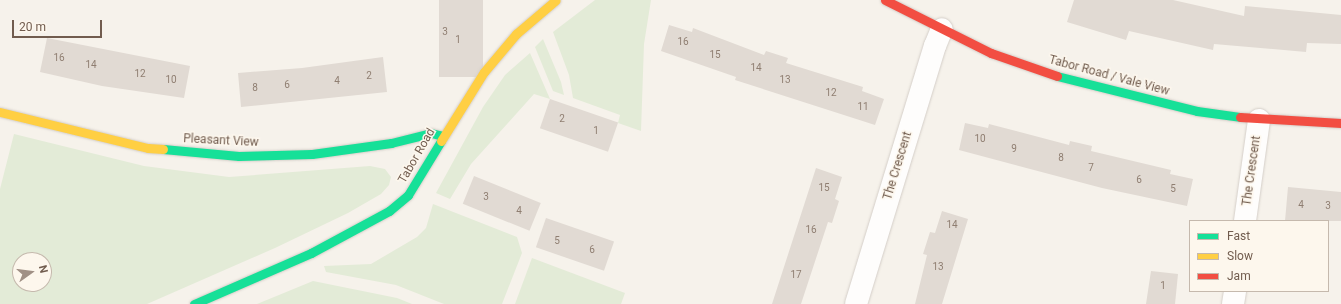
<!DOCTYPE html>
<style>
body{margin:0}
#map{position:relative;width:1341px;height:304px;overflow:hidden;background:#f6f2eb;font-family:Roboto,sans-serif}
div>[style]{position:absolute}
.green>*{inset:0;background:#e3ebd7}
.building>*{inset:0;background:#e1dad3;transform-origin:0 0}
.roads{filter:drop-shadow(0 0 1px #d4cec8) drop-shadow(0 0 1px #d4cec8)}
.street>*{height:22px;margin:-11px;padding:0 11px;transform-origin:11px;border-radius:11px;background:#fefdfc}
.fast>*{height:9px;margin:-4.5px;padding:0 4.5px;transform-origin:4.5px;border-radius:4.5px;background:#16e098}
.slow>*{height:9px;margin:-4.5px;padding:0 4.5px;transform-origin:4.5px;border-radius:4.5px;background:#ffcf43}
.jam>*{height:9px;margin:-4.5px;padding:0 4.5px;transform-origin:4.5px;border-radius:4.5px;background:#f24e42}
span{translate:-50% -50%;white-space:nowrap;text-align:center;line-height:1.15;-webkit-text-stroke:3px #fdf7ed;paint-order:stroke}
.number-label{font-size:10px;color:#8f7e71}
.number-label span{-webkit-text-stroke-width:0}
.street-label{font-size:12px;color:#715c4e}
.legend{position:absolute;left:1189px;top:220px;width:140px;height:72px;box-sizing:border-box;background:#fdf7ed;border:1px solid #c5b9ad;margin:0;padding:5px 7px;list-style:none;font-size:12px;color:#715c4e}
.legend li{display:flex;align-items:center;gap:8px;height:20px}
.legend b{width:20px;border:1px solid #c5b9ad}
.north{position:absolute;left:12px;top:252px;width:40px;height:40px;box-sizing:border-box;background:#fdf7ed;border:1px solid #c5b9ad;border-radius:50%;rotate:76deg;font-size:11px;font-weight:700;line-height:16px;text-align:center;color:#715c4e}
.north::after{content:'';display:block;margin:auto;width:14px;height:18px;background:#a09085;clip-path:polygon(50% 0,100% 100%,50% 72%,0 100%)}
.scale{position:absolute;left:12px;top:20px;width:90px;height:18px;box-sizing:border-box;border:2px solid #715c4e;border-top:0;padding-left:5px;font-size:12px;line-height:14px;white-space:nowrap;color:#715c4e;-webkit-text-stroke:3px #fdf7ed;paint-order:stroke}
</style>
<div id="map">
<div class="green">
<div style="clip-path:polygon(595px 0,651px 0,644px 44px,641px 131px,618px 123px,620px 115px,573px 98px,569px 75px,553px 32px)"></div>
<div style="clip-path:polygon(543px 39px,561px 82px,564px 95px,553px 91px,535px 47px)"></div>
<div style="clip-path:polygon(530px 53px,550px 99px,534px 94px,471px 164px,450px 199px,436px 193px,483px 107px,505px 75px)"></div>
<div style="clip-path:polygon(evenodd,14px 134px,144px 166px,229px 177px,370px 166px,385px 169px,391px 177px,389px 185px,381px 194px,348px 213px,275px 248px,147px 304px,0 304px,0 189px,14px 134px,20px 260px,44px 260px,44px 284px,20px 284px,20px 260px)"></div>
<div style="clip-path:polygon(433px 204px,517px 237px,522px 253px,502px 304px,444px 304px,396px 285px,326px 272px,324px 266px,371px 264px,417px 237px,426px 228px)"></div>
<div style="clip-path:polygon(532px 258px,625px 293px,621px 304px,515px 304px)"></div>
<div style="clip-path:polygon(313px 281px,397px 298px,412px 304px,257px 304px)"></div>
</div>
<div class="building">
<div style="left:439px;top:0;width:44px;height:77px"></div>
<div style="clip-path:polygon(1074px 0,1173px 0,1244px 16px,1245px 6px,1341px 15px,1341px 44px,1307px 43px,1306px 52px,1214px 44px,1213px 50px,1129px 31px,1126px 40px,1067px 22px)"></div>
<div style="clip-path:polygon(669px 25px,692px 32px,693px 28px,764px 55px,766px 51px,788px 58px,786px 63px,863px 87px,862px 91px,884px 99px,875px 125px,735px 80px,736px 77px,661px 51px)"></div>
<div style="clip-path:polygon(47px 38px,190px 66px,184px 98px,102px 86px,40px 72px)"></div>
<div style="clip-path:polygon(383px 57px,387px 92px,241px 107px,238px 73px,302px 68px)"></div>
<div style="left:550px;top:99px;width:72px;height:31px;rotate:19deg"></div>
<div style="clip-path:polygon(965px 123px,988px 128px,989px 124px,1069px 145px,1070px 141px,1092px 146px,1091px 151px,1171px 170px,1170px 174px,1193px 179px,1187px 206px,1102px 188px,959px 150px)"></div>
<div style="clip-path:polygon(816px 168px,842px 177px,835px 199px,839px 201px,832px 223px,828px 222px,801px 304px,772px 304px)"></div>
<div style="left:474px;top:176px;width:72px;height:30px;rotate:22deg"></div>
<div style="clip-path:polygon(1288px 187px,1341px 192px,1341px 221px,1285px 221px)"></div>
<div style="clip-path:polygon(942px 211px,968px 219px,942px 304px,915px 304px,927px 255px,923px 254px,930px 232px,935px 233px)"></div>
<div style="left:546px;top:218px;width:72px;height:31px;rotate:19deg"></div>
<div style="clip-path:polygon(1151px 271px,1178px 274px,1175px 304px,1146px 304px)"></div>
</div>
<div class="roads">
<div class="street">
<div style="left:1245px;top:221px;width:102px;rotate:-82.1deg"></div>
<div style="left:856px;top:304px;width:270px;rotate:-73deg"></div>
<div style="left:935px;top:46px;width:18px;rotate:-68deg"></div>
<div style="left:1233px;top:304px;width:13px;rotate:-81deg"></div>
</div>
<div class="fast">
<div style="left:1057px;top:76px;width:144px;rotate:14deg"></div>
<div style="left:1197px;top:111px;width:43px;rotate:7.9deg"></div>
<div style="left:163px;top:149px;width:76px;rotate:5.3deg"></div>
<div style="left:239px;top:156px;width:73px;rotate:-1.6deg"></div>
<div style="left:312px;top:154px;width:80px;rotate:-7.9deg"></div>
<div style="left:391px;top:143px;width:41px;rotate:-14deg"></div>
<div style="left:431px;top:133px;width:12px;rotate:14deg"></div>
<div style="left:194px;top:304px;width:128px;rotate:-23.6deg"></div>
<div style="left:311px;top:253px;width:89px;rotate:-28.3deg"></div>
<div style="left:389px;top:211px;width:25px;rotate:-40deg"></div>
<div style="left:408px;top:195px;width:63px;rotate:-58.6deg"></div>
</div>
<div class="slow">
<div style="left:0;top:112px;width:152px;rotate:13.7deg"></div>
<div style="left:148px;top:148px;width:15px;rotate:4deg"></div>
<div style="left:441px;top:141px;width:81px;rotate:-58.1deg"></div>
<div style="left:484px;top:72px;width:50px;rotate:-49.9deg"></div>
<div style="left:516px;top:34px;width:52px;rotate:-40.4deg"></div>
</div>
<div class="jam">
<div style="left:885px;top:0;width:119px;rotate:26.6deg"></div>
<div style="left:991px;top:53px;width:70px;rotate:19.2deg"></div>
<div style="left:1240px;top:117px;width:101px;rotate:3.4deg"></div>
</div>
</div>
<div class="number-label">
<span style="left:445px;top:32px">3</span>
<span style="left:458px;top:40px">1</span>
<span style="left:683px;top:42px">16</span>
<span style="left:715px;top:55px">15</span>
<span style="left:59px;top:58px">16</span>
<span style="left:91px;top:65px">14</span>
<span style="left:756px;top:68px">14</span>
<span style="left:140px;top:74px">12</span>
<span style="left:369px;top:76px">2</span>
<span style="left:171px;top:80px">10</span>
<span style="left:785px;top:80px">13</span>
<span style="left:337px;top:81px">4</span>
<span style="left:287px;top:85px">6</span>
<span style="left:255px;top:88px">8</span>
<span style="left:831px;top:93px">12</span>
<span style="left:863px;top:107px">11</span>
<span style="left:562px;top:119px">2</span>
<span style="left:596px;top:131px">1</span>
<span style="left:980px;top:139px">10</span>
<span style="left:1014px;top:149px">9</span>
<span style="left:1061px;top:158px">8</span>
<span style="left:1091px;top:168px">7</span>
<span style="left:1139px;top:180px">6</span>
<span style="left:824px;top:188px">15</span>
<span style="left:1173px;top:189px">5</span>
<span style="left:486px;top:197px">3</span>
<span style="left:1301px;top:205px">4</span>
<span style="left:1328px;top:206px">3</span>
<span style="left:519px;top:211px">4</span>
<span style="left:952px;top:225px">14</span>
<span style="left:811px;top:230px">16</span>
<span style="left:557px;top:241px">5</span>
<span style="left:592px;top:250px">6</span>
<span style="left:938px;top:267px">13</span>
<span style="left:796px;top:275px">17</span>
<span style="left:1163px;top:286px">1</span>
</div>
<div class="street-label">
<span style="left:1109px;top:76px;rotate:15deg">Tabor Road / Vale View</span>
<span style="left:221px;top:141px;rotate:3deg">Pleasant View</span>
<span style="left:417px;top:156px;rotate:-60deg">Tabor Road</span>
<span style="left:898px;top:166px;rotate:-73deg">The Crescent</span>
<span style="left:1252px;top:171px;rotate:-82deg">The Crescent</span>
</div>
<ul class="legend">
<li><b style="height:5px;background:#16e098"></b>Fast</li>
<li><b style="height:5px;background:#ffcf43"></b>Slow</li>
<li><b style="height:5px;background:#f24e42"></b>Jam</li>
</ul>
<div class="north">N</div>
<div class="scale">20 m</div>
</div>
